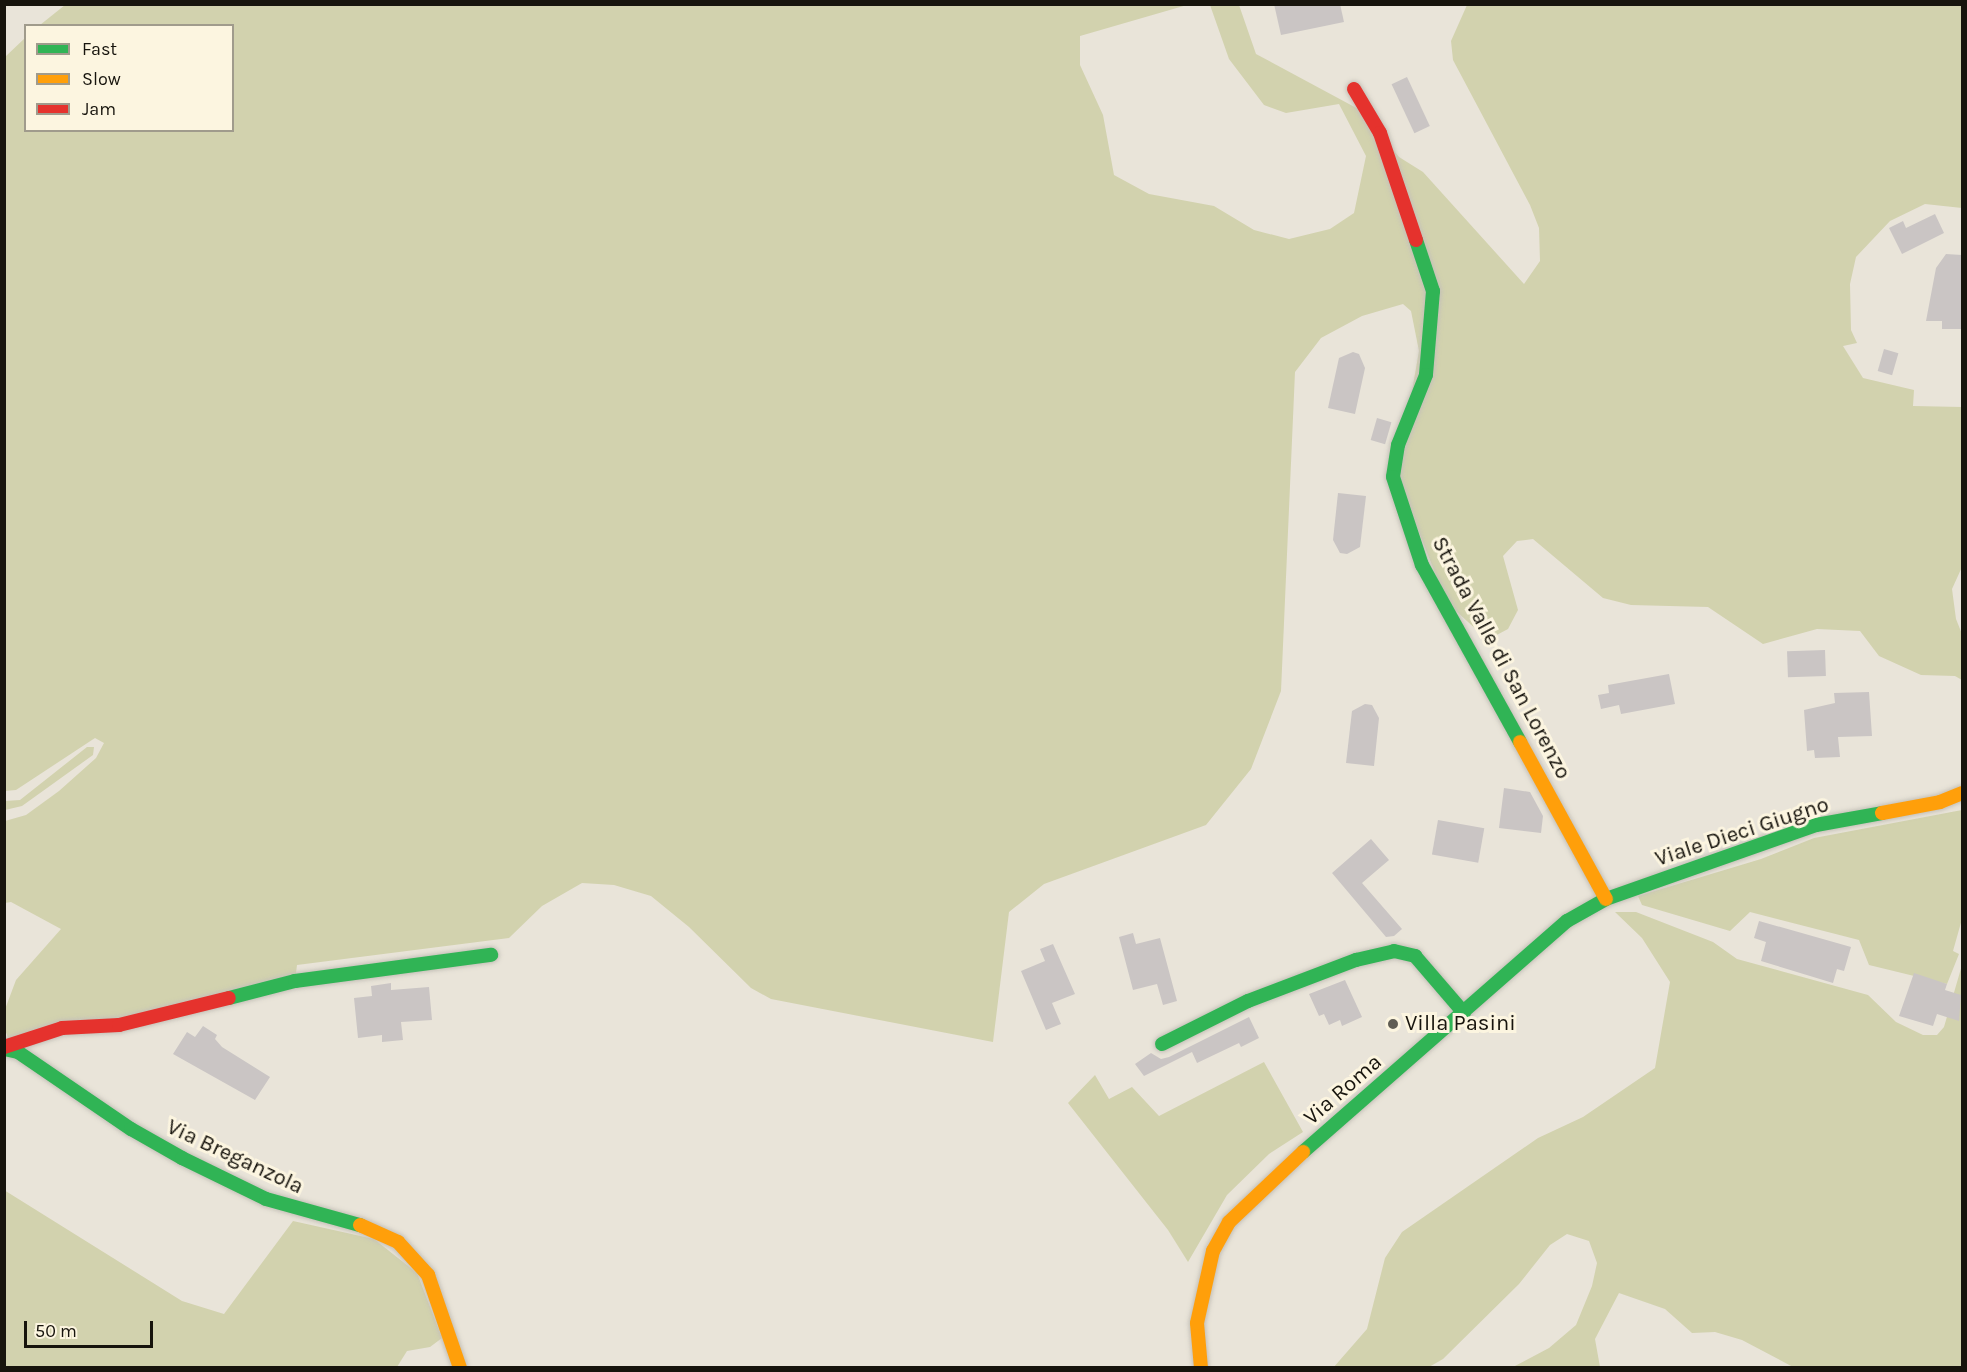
<!DOCTYPE html>
<style>
body{margin:0}
#map{position:relative;width:1967px;height:1372px;overflow:hidden;background:#e9e4d9;font-family:Karla,sans-serif}
div>[style]{position:absolute}
.green>*{inset:0;background:#d2d2ae}
.building>*{inset:0;background:#cac5c4;transform-origin:0 0}
.roads{filter:drop-shadow(0 0 2px #c5c1b8) drop-shadow(0 0 2px #c5c1b8)}
.fast>*{height:14px;margin:-7px;padding:0 7px;transform-origin:7px;border-radius:7px;background:#30b455}
.slow>*{height:14px;margin:-7px;padding:0 7px;transform-origin:7px;border-radius:7px;background:#ff9f0a}
.jam>*{height:14px;margin:-7px;padding:0 7px;transform-origin:7px;border-radius:7px;background:#e5322d}
.dots>*{width:16px;height:16px;translate:-50% -50%;box-sizing:border-box;border:3px solid #fcf5e0;border-radius:50%}
span{translate:-50% -50%;white-space:nowrap;text-align:center;line-height:1.15;-webkit-text-stroke:6px #fcf5e0;paint-order:stroke}
.street-label{font-size:22px;color:#17140d}
.poi-label{font-size:22px;color:#17140d}
.left{translate:0 -50%;text-align:left}
.frame{position:absolute;inset:0;border:6px solid #17140d;pointer-events:none}
.legend{position:absolute;left:24px;top:24px;width:210px;height:108px;box-sizing:border-box;background:#fcf5e0;border:2px solid #a09b8c;margin:0;padding:8px 10px;list-style:none;font-size:18px;color:#17140d}
.legend li{display:flex;align-items:center;gap:12px;height:30px}
.legend b{width:30px;border:2px solid #a09b8c}
.scale{position:absolute;left:24px;top:1321px;width:129px;height:27px;box-sizing:border-box;border:3px solid #17140d;border-top:0;padding-left:8px;font-size:18px;line-height:21px;white-space:nowrap;color:#17140d;-webkit-text-stroke:4px #fcf5e0;paint-order:stroke}
</style>
<div id="map">
<div class="green">
<div style="clip-path:polygon(65px 5px,1187px 5px,1080px 36px,1080px 65px,1103px 115px,1114px 175px,1149px 194px,1214px 206px,1254px 230px,1289px 239px,1330px 229px,1354px 213px,1366px 156px,1339px 104px,1286px 113px,1264px 105px,1229px 59px,1210px 5px,1239px 5px,1256px 54px,1362px 111px,1399px 157px,1423px 172px,1524px 284px,1540px 261px,1539px 228px,1530px 205px,1453px 60px,1451px 41px,1467px 5px,1962px 5px,1962px 208px,1925px 204px,1890px 221px,1856px 257px,1850px 284px,1851px 330px,1857px 343px,1843px 346px,1863px 378px,1914px 390px,1913px 406px,1962px 407px,1962px 567px,1952px 589px,1956px 619px,1962px 634px,1962px 680px,1955px 676px,1921px 675px,1879px 656px,1860px 631px,1817px 629px,1763px 644px,1708px 607px,1631px 605px,1603px 598px,1533px 539px,1517px 541px,1503px 556px,1518px 610px,1508px 629px,1491px 638px,1478px 631px,1447px 603px,1397px 477px,1419px 351px,1411px 311px,1403px 304px,1362px 316px,1321px 338px,1295px 372px,1281px 691px,1251px 769px,1206px 825px,1044px 884px,1009px 912px,993px 1042px,771px 999px,751px 988px,689px 927px,651px 896px,614px 885px,582px 883px,542px 906px,509px 938px,297px 965px,295px 981px,11px 1045px,5px 1030px,4px 1012px,16px 980px,61px 929px,11px 902px,5px 903px,5px 821px,26px 815px,59px 791px,96px 758px,104px 743px,95px 738px,16px 790px,5px 791px,5px 57px,25px 38px,26px 130px,232px 130px,232px 26px,40px 25px)"></div>
<div style="clip-path:polygon(87px 747px,94px 747px,93px 755px,22px 806px,5px 810px,5px 801px,20px 800px)"></div>
<div style="clip-path:polygon(1962px 810px,1962px 919px,1953px 951px,1959px 954px,1947px 984px,1869px 965px,1859px 940px,1750px 912px,1730px 931px,1642px 905px,1638px 896px,1761px 859px,1814px 838px)"></div>
<div style="clip-path:polygon(1615px 912px,1636px 912px,1713px 942px,1737px 959px,1868px 995px,1896px 1022px,1923px 1035px,1937px 1035px,1944px 1027px,1962px 965px,1962px 1367px,1793px 1367px,1742px 1340px,1715px 1332px,1692px 1333px,1665px 1309px,1619px 1293px,1595px 1339px,1600px 1367px,1513px 1367px,1549px 1348px,1576px 1325px,1592px 1286px,1597px 1263px,1589px 1241px,1567px 1234px,1550px 1245px,1519px 1284px,1443px 1359px,1429px 1367px,1333px 1368px,1367px 1329px,1385px 1258px,1402px 1232px,1538px 1138px,1583px 1117px,1655px 1068px,1670px 982px,1642px 938px)"></div>
<div style="clip-path:polygon(1264px 1062px,1303px 1132px,1269px 1154px,1227px 1195px,1188px 1262px,1168px 1230px,1068px 1103px,1095px 1075px,1109px 1099px,1132px 1087px,1159px 1116px)"></div>
<div style="clip-path:polygon(4px 1190px,182px 1301px,224px 1314px,293px 1221px,374px 1239px,417px 1273px,442px 1338px,430px 1347px,407px 1351px,397px 1367px,5px 1367px)"></div>
</div>
<div class="building">
<div style="clip-path:polygon(1274px 4px,1340px 4px,1344px 22px,1281px 35px)"></div>
<div style="left:1407px;top:77px;width:54px;height:17px;rotate:65deg"></div>
<div style="clip-path:polygon(1935px 214px,1944px 233px,1902px 254px,1889px 228px,1903px 221px,1906px 228px)"></div>
<div style="clip-path:polygon(1946px 254px,1962px 255px,1962px 329px,1942px 329px,1942px 321px,1926px 321px,1936px 268px)"></div>
<div style="left:1884px;top:349px;width:15px;height:23px;rotate:16deg"></div>
<div style="clip-path:polygon(1353px 352px,1359px 354px,1365px 368px,1355px 414px,1328px 408px,1339px 358px)"></div>
<div style="left:1377px;top:418px;width:15px;height:23px;rotate:16deg"></div>
<div style="clip-path:polygon(1338px 493px,1366px 496px,1360px 547px,1347px 554px,1340px 553px,1333px 540px)"></div>
<div style="left:1825px;top:650px;width:26px;height:38px;rotate:88deg"></div>
<div style="clip-path:polygon(1669px 674px,1675px 704px,1621px 714px,1619px 705px,1601px 709px,1598px 695px,1609px 693px,1608px 685px)"></div>
<div style="clip-path:polygon(1869px 692px,1872px 736px,1838px 737px,1840px 757px,1815px 758px,1814px 750px,1807px 751px,1804px 710px,1835px 703px,1834px 693px)"></div>
<div style="clip-path:polygon(1365px 704px,1372px 705px,1379px 718px,1374px 766px,1346px 763px,1352px 711px)"></div>
<div style="clip-path:polygon(1504px 788px,1530px 792px,1543px 816px,1541px 833px,1499px 828px)"></div>
<div style="left:1438px;top:820px;width:47px;height:35px;rotate:10deg"></div>
<div style="clip-path:polygon(1371px 839px,1389px 860px,1362px 883px,1402px 929px,1394px 936px,1386px 937px,1332px 873px)"></div>
<div style="clip-path:polygon(1759px 921px,1851px 947px,1844px 971px,1837px 969px,1833px 983px,1761px 961px,1766px 942px,1754px 938px)"></div>
<div style="clip-path:polygon(1133px 933px,1136px 944px,1160px 938px,1177px 1001px,1163px 1005px,1157px 984px,1133px 990px,1119px 937px)"></div>
<div style="clip-path:polygon(1053px 944px,1075px 994px,1052px 1003px,1061px 1024px,1046px 1030px,1021px 971px,1045px 961px,1040px 949px)"></div>
<div style="clip-path:polygon(1914px 973px,1947px 984px,1945px 990px,1961px 995px,1959px 1021px,1937px 1014px,1933px 1026px,1899px 1016px)"></div>
<div style="clip-path:polygon(1345px 980px,1362px 1017px,1342px 1026px,1340px 1020px,1329px 1025px,1324px 1014px,1319px 1016px,1309px 994px)"></div>
<div style="clip-path:polygon(391px 983px,391px 990px,429px 987px,432px 1020px,401px 1022px,403px 1040px,382px 1042px,382px 1035px,358px 1038px,354px 998px,372px 996px,371px 986px)"></div>
<div style="clip-path:polygon(1249px 1017px,1259px 1038px,1241px 1047px,1239px 1043px,1197px 1063px,1192px 1052px,1144px 1076px,1135px 1064px,1151px 1053px,1161px 1059px,1169px 1057px)"></div>
<div style="clip-path:polygon(203px 1026px,217px 1035px,215px 1039px,222px 1047px,270px 1077px,255px 1100px,173px 1054px,187px 1032px,195px 1037px)"></div>
</div>
<div class="roads">
<div class="fast">
<div style="left:1416px;top:240px;width:54px;rotate:71.6deg"></div>
<div style="left:1433px;top:291px;width:84px;rotate:94.8deg"></div>
<div style="left:1426px;top:375px;width:75px;rotate:111.8deg"></div>
<div style="left:1398px;top:445px;width:32px;rotate:99deg"></div>
<div style="left:1393px;top:477px;width:93px;rotate:71.8deg"></div>
<div style="left:1422px;top:565px;width:202px;rotate:61deg"></div>
<div style="left:229px;top:998px;width:68px;rotate:-14.4deg"></div>
<div style="left:295px;top:981px;width:198px;rotate:-7.6deg"></div>
<div style="left:1162px;top:1044px;width:96px;rotate:-26.6deg"></div>
<div style="left:1248px;top:1001px;width:116px;rotate:-20.8deg"></div>
<div style="left:1356px;top:960px;width:39px;rotate:-13deg"></div>
<div style="left:1394px;top:951px;width:22px;rotate:13deg"></div>
<div style="left:1415px;top:956px;width:75px;rotate:49.3deg"></div>
<div style="left:4px;top:1049px;width:14px;rotate:12deg"></div>
<div style="left:18px;top:1052px;width:137px;rotate:34.3deg"></div>
<div style="left:131px;top:1129px;width:59px;rotate:29.6deg"></div>
<div style="left:182px;top:1158px;width:93px;rotate:26deg"></div>
<div style="left:266px;top:1199px;width:98px;rotate:15.5deg"></div>
<div style="left:1303px;top:1152px;width:351px;rotate:-41.2deg"></div>
<div style="left:1567px;top:921px;width:45px;rotate:-29.4deg"></div>
<div style="left:1606px;top:899px;width:223px;rotate:-19.4deg"></div>
<div style="left:1816px;top:825px;width:67px;rotate:-10.3deg"></div>
</div>
<div class="slow">
<div style="left:1520px;top:742px;width:179px;rotate:61.3deg"></div>
<div style="left:1882px;top:813px;width:59px;rotate:-10.7deg"></div>
<div style="left:1940px;top:802px;width:24px;rotate:-22deg"></div>
<div style="left:360px;top:1225px;width:42px;rotate:24.1deg"></div>
<div style="left:398px;top:1242px;width:45px;rotate:47.7deg"></div>
<div style="left:428px;top:1275px;width:98px;rotate:71deg"></div>
<div style="left:1201px;top:1368px;width:45px;rotate:-95.1deg"></div>
<div style="left:1197px;top:1323px;width:74px;rotate:-77.5deg"></div>
<div style="left:1213px;top:1251px;width:33px;rotate:-61deg"></div>
<div style="left:1229px;top:1222px;width:102px;rotate:-43.4deg"></div>
</div>
<div class="jam">
<div style="left:1354px;top:89px;width:51px;rotate:59.4deg"></div>
<div style="left:1380px;top:133px;width:113px;rotate:71.4deg"></div>
<div style="left:4px;top:1047px;width:61px;rotate:-18.1deg"></div>
<div style="left:62px;top:1028px;width:57px;rotate:-3deg"></div>
<div style="left:119px;top:1025px;width:113px;rotate:-13.8deg"></div>
</div>
</div>
<div class="dots">
<div style="left:1393px;top:1024px;background:#605d54"></div>
</div>
<div class="street-label">
<span style="left:1501px;top:658px;rotate:62deg">Strada Valle di San Lorenzo</span>
<span style="left:1742px;top:832px;rotate:-18deg">Viale Dieci Giugno</span>
<span style="left:1343px;top:1090px;rotate:-41deg">Via Roma</span>
<span style="left:235px;top:1157px;rotate:25deg">Via Breganzola</span>
</div>
<div class="poi-label">
<span class="left" style="left:1405px;top:1024px">Villa Pasini</span>
</div>
<div class="frame"></div>
<ul class="legend">
<li><b style="height:8px;background:#30b455"></b>Fast</li>
<li><b style="height:8px;background:#ff9f0a"></b>Slow</li>
<li><b style="height:8px;background:#e5322d"></b>Jam</li>
</ul>
<div class="scale">50 m</div>
</div>
